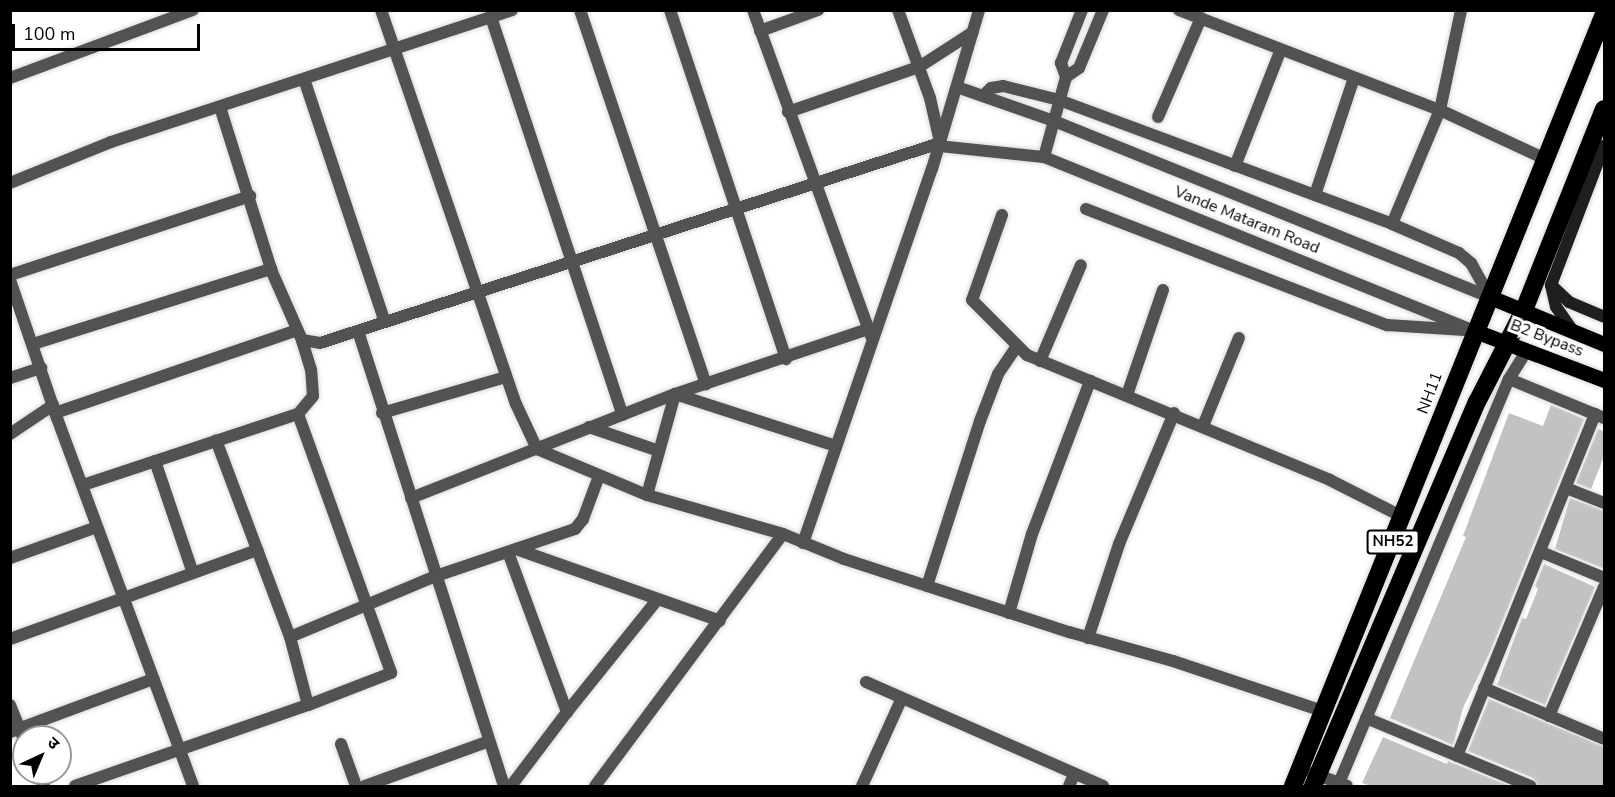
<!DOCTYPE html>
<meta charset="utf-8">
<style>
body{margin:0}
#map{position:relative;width:1615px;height:797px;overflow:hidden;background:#fff;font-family:"Nunito Sans","Noto Sans Devanagari",sans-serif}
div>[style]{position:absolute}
.building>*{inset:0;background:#c2c2c2}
.roads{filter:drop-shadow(0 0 2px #dbdbdb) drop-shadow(0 0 2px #dbdbdb)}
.street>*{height:12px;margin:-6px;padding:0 6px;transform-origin:6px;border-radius:6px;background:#525252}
.secondary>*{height:12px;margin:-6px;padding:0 6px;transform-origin:6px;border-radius:6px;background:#1f1f1f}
.primary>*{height:15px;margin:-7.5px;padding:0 7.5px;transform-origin:7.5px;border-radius:7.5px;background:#000}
.highway>*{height:18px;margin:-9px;padding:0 9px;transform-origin:9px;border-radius:9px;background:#000}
span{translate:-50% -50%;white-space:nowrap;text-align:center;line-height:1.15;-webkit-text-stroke:6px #fff;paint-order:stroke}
.shield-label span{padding:2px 4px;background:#fff;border:2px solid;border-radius:4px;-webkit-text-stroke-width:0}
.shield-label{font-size:15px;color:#000;font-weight:700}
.street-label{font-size:16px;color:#000}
.frame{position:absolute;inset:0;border:12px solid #000;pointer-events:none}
.north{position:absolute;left:12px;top:725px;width:60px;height:60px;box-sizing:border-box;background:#fff;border:2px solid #999;border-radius:50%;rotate:44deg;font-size:16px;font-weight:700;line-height:24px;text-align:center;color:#000}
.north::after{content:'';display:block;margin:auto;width:21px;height:27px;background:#000;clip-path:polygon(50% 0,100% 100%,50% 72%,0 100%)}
.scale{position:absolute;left:12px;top:24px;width:188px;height:27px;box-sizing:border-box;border:3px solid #000;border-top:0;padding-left:8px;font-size:18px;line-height:21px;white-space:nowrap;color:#000;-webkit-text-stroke:4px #fff;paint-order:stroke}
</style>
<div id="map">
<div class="building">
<div style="clip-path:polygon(1551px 405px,1584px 419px,1490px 652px,1463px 708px,1453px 745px,1390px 718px,1466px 537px,1463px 536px,1509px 413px,1543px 426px)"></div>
<div style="clip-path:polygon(1598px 429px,1605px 432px,1605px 454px,1591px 489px,1576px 483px)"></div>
<div style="clip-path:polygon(1570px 498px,1605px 511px,1605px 569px,1555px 549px)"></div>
<div style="clip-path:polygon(1544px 564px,1595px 587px,1545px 705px,1497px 685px,1522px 618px,1526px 619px,1538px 589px,1535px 586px)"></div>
<div style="clip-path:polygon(1489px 699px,1605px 747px,1605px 786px,1538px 786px,1533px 778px,1468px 751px)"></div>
<div style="clip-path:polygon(1383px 737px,1447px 764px,1448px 761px,1510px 786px,1371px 786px,1362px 783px)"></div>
</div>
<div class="roads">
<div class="street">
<div style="left:381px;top:10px;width:416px;rotate:71.1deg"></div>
<div style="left:516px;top:404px;width:50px;rotate:65deg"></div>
<div style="left:537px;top:449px;width:119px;rotate:22.7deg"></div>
<div style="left:647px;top:495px;width:141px;rotate:16deg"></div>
<div style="left:783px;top:534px;width:66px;rotate:22.3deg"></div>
<div style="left:844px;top:559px;width:237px;rotate:18deg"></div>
<div style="left:1069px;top:632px;width:108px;rotate:15.6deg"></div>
<div style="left:1173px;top:661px;width:160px;rotate:18.5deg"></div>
<div style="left:580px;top:10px;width:395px;rotate:71.4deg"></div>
<div style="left:670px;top:10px;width:368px;rotate:71.6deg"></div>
<div style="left:753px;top:10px;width:347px;rotate:70.1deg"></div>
<div style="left:898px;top:10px;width:94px;rotate:70deg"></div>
<div style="left:930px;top:98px;width:45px;rotate:77.2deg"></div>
<div style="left:1179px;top:10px;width:280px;rotate:21deg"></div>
<div style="left:1440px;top:110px;width:116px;rotate:25deg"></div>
<div style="left:491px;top:17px;width:419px;rotate:71.7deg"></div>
<div style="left:760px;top:31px;width:62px;rotate:-19.9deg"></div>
<div style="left:1066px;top:77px;width:16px;rotate:-35deg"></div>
<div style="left:1079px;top:68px;width:63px;rotate:-67.5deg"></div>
<div style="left:10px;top:78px;width:195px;rotate:-20.4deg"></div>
<div style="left:304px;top:79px;width:256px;rotate:71.6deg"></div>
<div style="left:957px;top:87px;width:103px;rotate:19.3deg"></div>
<div style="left:1054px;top:121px;width:470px;rotate:22deg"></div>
<div style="left:983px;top:96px;width:11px;rotate:-45deg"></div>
<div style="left:991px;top:88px;width:12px;rotate:-9deg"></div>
<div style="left:1003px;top:86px;width:58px;rotate:14deg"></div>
<div style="left:1059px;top:100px;width:355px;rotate:20.4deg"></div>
<div style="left:1392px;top:224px;width:73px;rotate:23.4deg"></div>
<div style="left:1459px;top:253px;width:16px;rotate:40deg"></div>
<div style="left:1471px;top:263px;width:39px;rotate:61deg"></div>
<div style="left:788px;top:112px;width:139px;rotate:-19deg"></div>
<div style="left:919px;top:67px;width:64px;rotate:-32.9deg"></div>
<div style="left:1158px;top:117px;width:108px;rotate:-66.5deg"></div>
<div style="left:939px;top:146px;width:106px;rotate:6deg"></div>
<div style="left:1044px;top:157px;width:465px;rotate:22deg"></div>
<div style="left:1044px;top:157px;width:83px;rotate:-74.6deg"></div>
<div style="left:1066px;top:77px;width:15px;rotate:-110deg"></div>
<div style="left:1061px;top:63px;width:57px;rotate:-68.4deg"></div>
<div style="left:1235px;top:166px;width:123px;rotate:-68.5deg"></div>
<div style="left:10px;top:183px;width:109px;rotate:-22.1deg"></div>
<div style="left:111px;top:142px;width:422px;rotate:-18.2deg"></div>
<div style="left:1315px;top:195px;width:123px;rotate:-71.6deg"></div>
<div style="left:1086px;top:209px;width:323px;rotate:21.1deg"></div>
<div style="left:1387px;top:325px;width:78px;rotate:3.7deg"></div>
<div style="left:1002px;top:215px;width:90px;rotate:109.4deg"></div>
<div style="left:972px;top:300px;width:78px;rotate:45deg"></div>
<div style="left:1027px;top:355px;width:328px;rotate:22.4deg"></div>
<div style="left:1330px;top:480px;width:82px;rotate:26.9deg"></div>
<div style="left:1392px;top:224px;width:124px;rotate:-67.2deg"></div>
<div style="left:1440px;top:110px;width:102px;rotate:-78.1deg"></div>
<div style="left:10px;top:275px;width:253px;rotate:-18.2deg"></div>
<div style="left:10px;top:280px;width:146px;rotate:71.2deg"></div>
<div style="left:57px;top:418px;width:392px;rotate:69.7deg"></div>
<div style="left:358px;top:331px;width:478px;rotate:72.2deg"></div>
<div style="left:302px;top:340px;width:18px;rotate:9deg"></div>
<div style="left:320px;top:343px;width:651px;rotate:-17.88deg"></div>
<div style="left:33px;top:344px;width:250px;rotate:-17.5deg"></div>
<div style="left:1040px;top:361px;width:104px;rotate:-66.9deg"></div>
<div style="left:10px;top:378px;width:33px;rotate:-18deg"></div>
<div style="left:1509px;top:379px;width:103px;rotate:22.3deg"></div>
<div style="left:1127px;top:395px;width:111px;rotate:-71.1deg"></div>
<div style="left:55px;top:413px;width:254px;rotate:-18.9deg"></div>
<div style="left:382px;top:413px;width:129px;rotate:-16.2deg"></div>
<div style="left:298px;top:414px;width:275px;rotate:70.2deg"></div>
<div style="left:391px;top:673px;width:89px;rotate:158.9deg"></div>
<div style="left:1203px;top:426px;width:95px;rotate:-67.8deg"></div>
<div style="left:589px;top:427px;width:74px;rotate:18.9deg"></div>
<div style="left:10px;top:434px;width:52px;rotate:-34deg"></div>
<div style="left:155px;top:461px;width:118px;rotate:71.3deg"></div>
<div style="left:83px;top:485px;width:226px;rotate:-18.3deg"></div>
<div style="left:298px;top:414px;width:23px;rotate:-50deg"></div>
<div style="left:313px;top:396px;width:26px;rotate:-94deg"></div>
<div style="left:311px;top:370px;width:31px;rotate:-107deg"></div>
<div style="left:302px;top:340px;width:74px;rotate:-113.8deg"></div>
<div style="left:272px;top:272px;width:173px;rotate:-107.5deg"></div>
<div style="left:1566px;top:488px;width:41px;rotate:21.5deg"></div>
<div style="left:647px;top:495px;width:105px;rotate:-74.5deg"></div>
<div style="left:675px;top:394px;width:169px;rotate:17.9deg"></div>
<div style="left:411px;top:498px;width:284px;rotate:-21.5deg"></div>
<div style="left:675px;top:394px;width:204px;rotate:-18.6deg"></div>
<div style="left:803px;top:543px;width:396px;rotate:-71deg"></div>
<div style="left:932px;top:169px;width:166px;rotate:-73.5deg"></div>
<div style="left:516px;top:549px;width:216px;rotate:19.4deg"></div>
<div style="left:508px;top:552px;width:171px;rotate:69.8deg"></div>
<div style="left:567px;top:712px;width:93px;rotate:127.1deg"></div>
<div style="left:1541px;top:552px;width:68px;rotate:22.4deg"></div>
<div style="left:10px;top:558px;width:92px;rotate:-19.6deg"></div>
<div style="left:927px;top:586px;width:173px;rotate:-72.2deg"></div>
<div style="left:980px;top:421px;width:50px;rotate:-69deg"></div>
<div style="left:998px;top:374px;width:34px;rotate:-56deg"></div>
<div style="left:1009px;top:613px;width:82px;rotate:-73.8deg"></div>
<div style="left:1032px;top:534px;width:164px;rotate:-69.2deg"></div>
<div style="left:290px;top:637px;width:158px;rotate:-22.7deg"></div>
<div style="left:436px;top:576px;width:147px;rotate:-18.7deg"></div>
<div style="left:575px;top:529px;width:13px;rotate:-51deg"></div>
<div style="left:583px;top:519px;width:46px;rotate:-69.6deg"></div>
<div style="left:1088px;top:638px;width:99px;rotate:-71.7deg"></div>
<div style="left:1119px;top:544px;width:142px;rotate:-67.2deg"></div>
<div style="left:10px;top:639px;width:263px;rotate:-19.8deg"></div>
<div style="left:866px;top:682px;width:259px;rotate:23.7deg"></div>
<div style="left:1484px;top:688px;width:130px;rotate:23deg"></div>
<div style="left:10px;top:705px;width:37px;rotate:68deg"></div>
<div style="left:567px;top:712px;width:144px;rotate:-51.2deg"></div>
<div style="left:1549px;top:716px;width:140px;rotate:-66.9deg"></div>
<div style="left:1366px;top:718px;width:178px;rotate:22.5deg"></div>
<div style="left:10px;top:732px;width:153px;rotate:-20.3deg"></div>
<div style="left:341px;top:744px;width:45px;rotate:70.3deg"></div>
<div style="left:1457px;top:756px;width:369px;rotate:-68deg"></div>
<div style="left:38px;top:773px;width:14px;rotate:65deg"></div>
<div style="left:1312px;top:773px;width:37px;rotate:20deg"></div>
<div style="left:1339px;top:783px;width:438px;rotate:-67.2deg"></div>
<div style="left:1509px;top:379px;width:34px;rotate:-58deg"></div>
<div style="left:75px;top:786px;width:247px;rotate:-19.2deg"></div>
<div style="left:308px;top:705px;width:70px;rotate:-104.8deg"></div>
<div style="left:290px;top:637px;width:210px;rotate:-110.6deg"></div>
<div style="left:365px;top:786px;width:132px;rotate:-19.9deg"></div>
<div style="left:595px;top:786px;width:314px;rotate:-53.3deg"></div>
<div style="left:862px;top:786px;width:94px;rotate:-65.6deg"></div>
<div style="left:1069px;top:786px;width:12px;rotate:-66deg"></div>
</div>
<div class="secondary">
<div style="left:1551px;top:285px;width:25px;rotate:43deg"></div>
<div style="left:1569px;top:302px;width:38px;rotate:23deg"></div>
<div style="left:1573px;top:331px;width:29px;rotate:-125deg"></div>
<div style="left:1556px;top:307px;width:23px;rotate:-103deg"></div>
<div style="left:1551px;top:285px;width:149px;rotate:-69.1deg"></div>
</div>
<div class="primary">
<div style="left:1490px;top:297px;width:123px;rotate:22.4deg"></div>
<div style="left:1475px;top:331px;width:138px;rotate:20.8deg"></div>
</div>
<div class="highway">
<div style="left:1293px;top:786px;width:832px;rotate:-68.06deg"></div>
<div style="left:1313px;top:786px;width:418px;rotate:-66.9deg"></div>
<div style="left:1477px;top:402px;width:103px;rotate:-62.9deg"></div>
<div style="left:1524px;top:310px;width:216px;rotate:-68.3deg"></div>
</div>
</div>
<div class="shield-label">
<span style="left:1393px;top:542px">NH52</span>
</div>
<div class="street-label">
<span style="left:1247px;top:220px;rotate:22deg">Vande Mataram Road</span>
<span style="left:1547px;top:338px;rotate:21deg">B2 Bypass</span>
<span style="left:1430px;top:393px;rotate:-69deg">NH11</span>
</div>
<div class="frame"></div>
<div class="north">उ</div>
<div class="scale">100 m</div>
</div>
